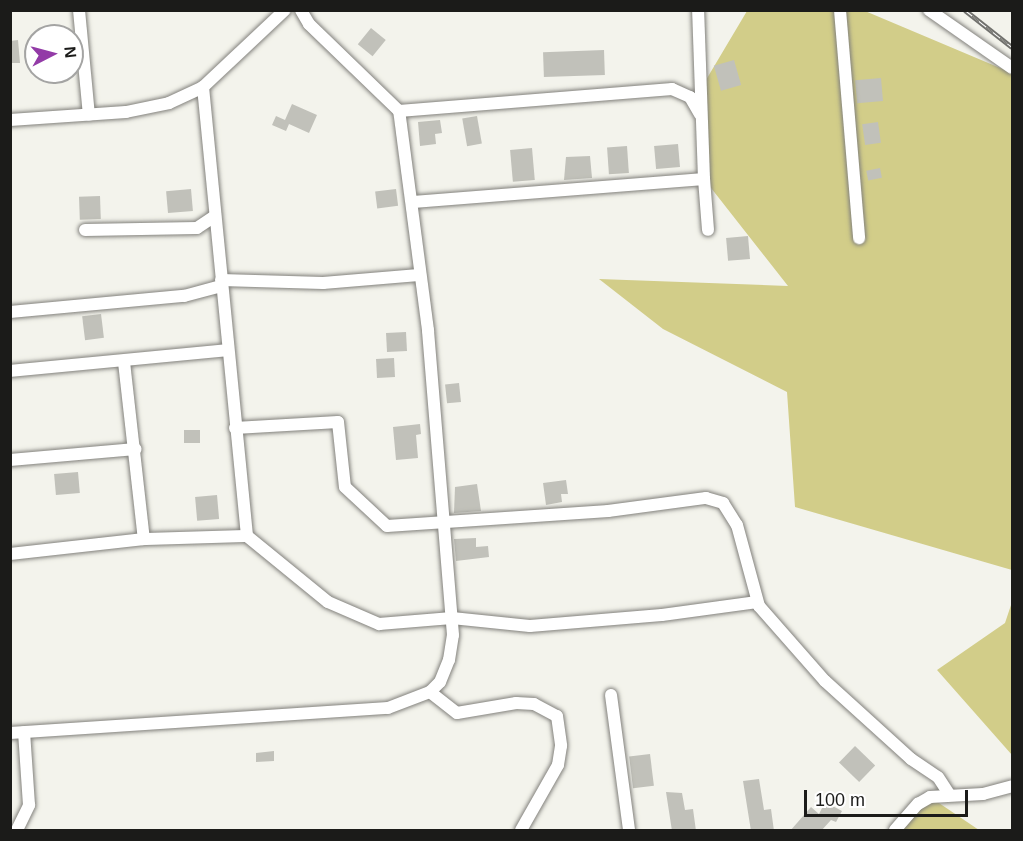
<!DOCTYPE html>
<style>
body{margin:0}
#map{position:relative;width:1023px;height:841px;overflow:hidden;background:#f3f3ec;font-family:Arial,sans-serif}
div>[style]{position:absolute}
.green>*{inset:0;background:#d2cd89}
.building>*{inset:0;background:#c1c1ba;transform-origin:0 0}
.roads{filter:drop-shadow(0 0 2px #82817c) drop-shadow(0 0 2px #82817c)}
.minor>*{height:12px;margin:-6px;padding:0 6px;transform-origin:6px;border-radius:6px;background:#fff}
.rail>*{height:5px;margin-top:-2.5px;transform-origin:0;background:repeating-linear-gradient(90deg,#fff 0 9px,#71716d 0 18px);box-sizing:border-box;border-block:2px solid #71716d}
span{translate:-50% -50%;white-space:nowrap;text-align:center;line-height:1.15;-webkit-text-stroke:4.5px #fff;paint-order:stroke}
.frame{position:absolute;inset:0;border:12px solid #1b1b19;pointer-events:none}
.north{position:absolute;left:24px;top:24px;width:60px;height:60px;box-sizing:border-box;background:#fff;border:2px solid #a4a4a3;border-radius:50%;rotate:84deg;font-size:16px;font-weight:700;line-height:24px;text-align:center;color:#1b1b19}
.north::after{content:'';display:block;margin:auto;width:21px;height:27px;background:#933ba7;clip-path:polygon(50% 0,100% 100%,50% 72%,0 100%)}
.scale{position:absolute;left:804px;top:790px;width:164px;height:27px;box-sizing:border-box;border:3px solid #1b1b19;border-top:0;padding-left:8px;font-size:18px;line-height:21px;white-space:nowrap;color:#1b1b19;-webkit-text-stroke:4px #fff;paint-order:stroke}
</style>
<div id="map">
<div class="green">
<div style="clip-path:polygon(747px 11px,865px 11px,1012px 73px,1012px 570px,795px 507px,787px 392px,663px 329px,599px 279px,788px 286px,704px 179px,700px 90px)"></div>
<div style="clip-path:polygon(1012px 602px,1012px 755px,937px 670px,1005px 623px)"></div>
<div style="clip-path:polygon(930px 797px,979px 830px,902px 830px)"></div>
</div>
<div class="building">
<div style="left:371px;top:28px;width:19px;height:21px;rotate:39deg"></div>
<div style="clip-path:polygon(18px 40px,20px 63px,10px 63px,10px 41px)"></div>
<div style="left:604px;top:50px;width:25px;height:61px;rotate:88deg"></div>
<div style="left:734px;top:60px;width:26px;height:21px;rotate:74deg"></div>
<div style="left:881px;top:78px;width:23px;height:26px;rotate:85deg"></div>
<div style="clip-path:polygon(292px 104px,317px 115px,309px 133px,289px 124px,286px 131px,272px 125px,276px 116px,285px 120px)"></div>
<div style="left:477px;top:116px;width:28px;height:15px;rotate:80deg"></div>
<div style="clip-path:polygon(440px 120px,442px 133px,435px 134px,436px 144px,420px 146px,418px 122px)"></div>
<div style="left:878px;top:122px;width:21px;height:16px;rotate:82deg"></div>
<div style="left:678px;top:144px;width:23px;height:24px;rotate:85deg"></div>
<div style="left:627px;top:146px;width:27px;height:20px;rotate:86deg"></div>
<div style="left:532px;top:148px;width:32px;height:22px;rotate:85deg"></div>
<div style="clip-path:polygon(590px 156px,592px 178px,564px 180px,566px 157px)"></div>
<div style="left:880px;top:168px;width:10px;height:14px;rotate:79deg"></div>
<div style="left:191px;top:189px;width:22px;height:25px;rotate:85deg"></div>
<div style="left:396px;top:189px;width:17px;height:21px;rotate:83deg"></div>
<div style="left:100px;top:196px;width:23px;height:21px;rotate:88deg"></div>
<div style="left:748px;top:236px;width:23px;height:22px;rotate:85deg"></div>
<div style="left:101px;top:314px;width:24px;height:19px;rotate:83deg"></div>
<div style="left:406px;top:332px;width:19px;height:20px;rotate:87deg"></div>
<div style="left:394px;top:358px;width:19px;height:18px;rotate:87deg"></div>
<div style="left:459px;top:383px;width:19px;height:14px;rotate:84deg"></div>
<div style="clip-path:polygon(420px 424px,421px 434px,416px 435px,418px 458px,396px 460px,393px 427px)"></div>
<div style="left:200px;top:430px;width:13px;height:16px;rotate:90deg"></div>
<div style="left:78px;top:472px;width:21px;height:24px;rotate:85deg"></div>
<div style="clip-path:polygon(566px 480px,568px 494px,561px 494px,562px 502px,546px 505px,543px 483px)"></div>
<div style="clip-path:polygon(477px 484px,481px 511px,454px 513px,455px 487px)"></div>
<div style="left:217px;top:495px;width:24px;height:22px;rotate:85deg"></div>
<div style="clip-path:polygon(476px 538px,476px 547px,488px 546px,489px 557px,456px 561px,454px 539px)"></div>
<div style="left:855px;top:746px;width:28px;height:23px;rotate:44deg"></div>
<div style="clip-path:polygon(274px 751px,274px 761px,256px 762px,256px 753px)"></div>
<div style="left:650px;top:754px;width:32px;height:21px;rotate:83deg"></div>
<div style="clip-path:polygon(759px 779px,764px 810px,771px 809px,774px 831px,751px 831px,743px 781px)"></div>
<div style="clip-path:polygon(666px 792px,682px 793px,685px 810px,693px 809px,696px 831px,672px 831px)"></div>
<div style="clip-path:polygon(825px 802px,842px 811px,836px 822px,831px 820px,821px 831px,790px 831px,811px 807px,819px 814px)"></div>
</div>
<div class="roads">
<div class="minor">
<div style="left:79px;top:10px;width:105px;rotate:84.6deg"></div>
<div style="left:840px;top:10px;width:229px;rotate:85.2deg"></div>
<div style="left:929px;top:10px;width:101px;rotate:34.9deg"></div>
<div style="left:203px;top:87px;width:451px;rotate:84.4deg"></div>
<div style="left:247px;top:536px;width:104px;rotate:39.2deg"></div>
<div style="left:328px;top:602px;width:56px;rotate:23.3deg"></div>
<div style="left:379px;top:624px;width:73px;rotate:-4.7deg"></div>
<div style="left:452px;top:618px;width:78px;rotate:5.9deg"></div>
<div style="left:530px;top:626px;width:132px;rotate:-4.8deg"></div>
<div style="left:662px;top:615px;width:96px;rotate:-7.8deg"></div>
<div style="left:399px;top:111px;width:274px;rotate:-4.6deg"></div>
<div style="left:672px;top:89px;width:20px;rotate:24deg"></div>
<div style="left:690px;top:97px;width:20px;rotate:60deg"></div>
<div style="left:10px;top:120px;width:116px;rotate:-3.9deg"></div>
<div style="left:126px;top:112px;width:44px;rotate:-11.8deg"></div>
<div style="left:169px;top:103px;width:38px;rotate:-25deg"></div>
<div style="left:203px;top:87px;width:112px;rotate:-43.2deg"></div>
<div style="left:704px;top:179px;width:51px;rotate:85.5deg"></div>
<div style="left:413px;top:202px;width:292px;rotate:-4.5deg"></div>
<div style="left:704px;top:179px;width:169px;rotate:-92deg"></div>
<div style="left:85px;top:230px;width:112px;rotate:-1deg"></div>
<div style="left:197px;top:228px;width:22px;rotate:-34deg"></div>
<div style="left:221px;top:280px;width:102px;rotate:1.7deg"></div>
<div style="left:323px;top:283px;width:96px;rotate:-4.8deg"></div>
<div style="left:10px;top:312px;width:175px;rotate:-5.3deg"></div>
<div style="left:184px;top:296px;width:39px;rotate:-15deg"></div>
<div style="left:124px;top:362px;width:178px;rotate:83.6deg"></div>
<div style="left:10px;top:371px;width:219px;rotate:-5.5deg"></div>
<div style="left:235px;top:428px;width:103px;rotate:-3.3deg"></div>
<div style="left:338px;top:422px;width:65px;rotate:83.9deg"></div>
<div style="left:345px;top:487px;width:57px;rotate:42.9deg"></div>
<div style="left:387px;top:526px;width:222px;rotate:-3.9deg"></div>
<div style="left:608px;top:511px;width:99px;rotate:-7.6deg"></div>
<div style="left:706px;top:498px;width:18px;rotate:16deg"></div>
<div style="left:723px;top:503px;width:26px;rotate:58deg"></div>
<div style="left:737px;top:525px;width:84px;rotate:74.8deg"></div>
<div style="left:759px;top:606px;width:100px;rotate:48.7deg"></div>
<div style="left:825px;top:681px;width:116px;rotate:42.2deg"></div>
<div style="left:911px;top:759px;width:32px;rotate:34deg"></div>
<div style="left:938px;top:777px;width:20px;rotate:57deg"></div>
<div style="left:10px;top:460px;width:126px;rotate:-5deg"></div>
<div style="left:10px;top:554px;width:135px;rotate:-6.4deg"></div>
<div style="left:144px;top:539px;width:103px;rotate:-1.7deg"></div>
<div style="left:430px;top:692px;width:34px;rotate:38deg"></div>
<div style="left:457px;top:713px;width:60px;rotate:-9.6deg"></div>
<div style="left:516px;top:703px;width:18px;rotate:3deg"></div>
<div style="left:534px;top:704px;width:26px;rotate:28deg"></div>
<div style="left:557px;top:716px;width:30px;rotate:82deg"></div>
<div style="left:561px;top:746px;width:19px;rotate:99deg"></div>
<div style="left:558px;top:765px;width:75px;rotate:119.6deg"></div>
<div style="left:611px;top:695px;width:136px;rotate:82.4deg"></div>
<div style="left:10px;top:733px;width:379px;rotate:-3.8deg"></div>
<div style="left:388px;top:708px;width:45px;rotate:-20.9deg"></div>
<div style="left:430px;top:692px;width:14px;rotate:-45deg"></div>
<div style="left:440px;top:682px;width:24px;rotate:-68deg"></div>
<div style="left:449px;top:660px;width:25px;rotate:-81deg"></div>
<div style="left:453px;top:635px;width:306px;rotate:-94.7deg"></div>
<div style="left:428px;top:330px;width:221px;rotate:-97.5deg"></div>
<div style="left:399px;top:111px;width:125px;rotate:-136deg"></div>
<div style="left:309px;top:24px;width:16px;rotate:-120deg"></div>
<div style="left:17px;top:830px;width:28px;rotate:-64deg"></div>
<div style="left:29px;top:805px;width:73px;rotate:-93.9deg"></div>
<div style="left:895px;top:830px;width:35px;rotate:-49deg"></div>
<div style="left:918px;top:804px;width:14px;rotate:-30deg"></div>
<div style="left:930px;top:797px;width:53px;rotate:-3.2deg"></div>
<div style="left:983px;top:794px;width:30px;rotate:-15deg"></div>
</div>
</div>
<div class="rail">
<div style="left:965px;top:10px;width:60px;rotate:38.2deg"></div>
</div>
<div class="frame"></div>
<div class="north">N</div>
<div class="scale">100 m</div>
</div>
